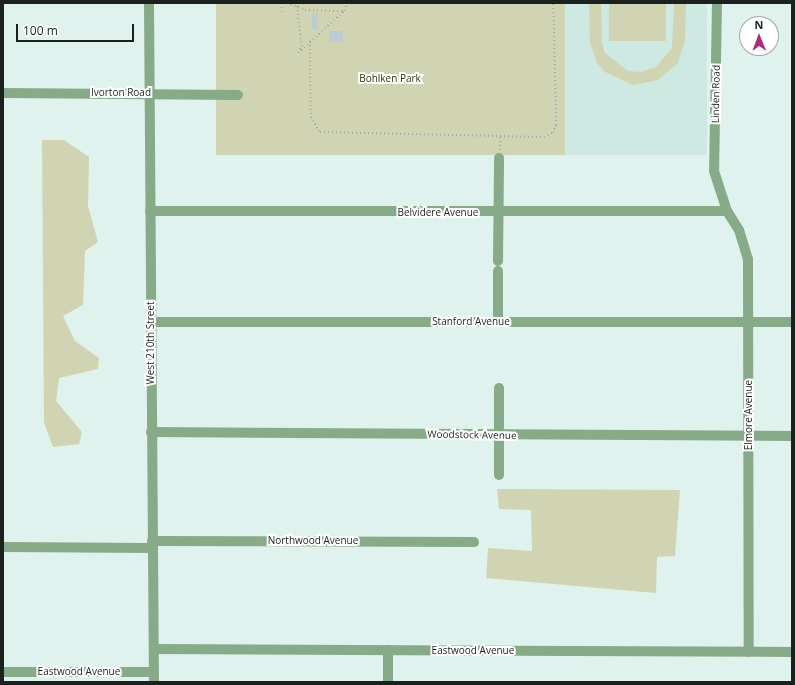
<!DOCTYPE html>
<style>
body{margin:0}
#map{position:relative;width:795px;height:685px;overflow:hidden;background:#e0f2ed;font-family:"Open Sans",sans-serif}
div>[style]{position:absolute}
.built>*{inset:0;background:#cde9e2;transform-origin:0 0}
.green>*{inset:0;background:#d0d4b2;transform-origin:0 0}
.building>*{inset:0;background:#bbcdd1;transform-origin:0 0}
.path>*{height:1.5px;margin-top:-0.75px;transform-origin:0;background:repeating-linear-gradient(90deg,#9ba9a6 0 1px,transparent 0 4px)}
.minor>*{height:10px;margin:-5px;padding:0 5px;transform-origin:5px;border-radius:5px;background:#87aa89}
span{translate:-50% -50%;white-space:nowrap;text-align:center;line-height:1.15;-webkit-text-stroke:4px #fff;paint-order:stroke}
.park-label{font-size:10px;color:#303204}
.street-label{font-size:10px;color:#1a211f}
.frame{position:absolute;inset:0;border:4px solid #1a211f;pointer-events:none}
.north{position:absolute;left:739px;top:16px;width:40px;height:40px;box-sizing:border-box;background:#fff;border:1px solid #a3a6a5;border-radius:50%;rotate:359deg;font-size:11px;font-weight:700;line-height:16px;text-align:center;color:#1a211f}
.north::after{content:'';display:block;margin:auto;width:14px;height:18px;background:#a92c7d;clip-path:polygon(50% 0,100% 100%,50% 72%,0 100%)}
.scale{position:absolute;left:16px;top:24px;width:118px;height:18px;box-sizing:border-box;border:2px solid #1a211f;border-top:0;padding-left:5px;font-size:12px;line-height:14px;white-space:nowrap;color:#1a211f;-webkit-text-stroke:3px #fff;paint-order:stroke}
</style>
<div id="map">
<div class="built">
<div style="left:565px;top:3px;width:142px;height:152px"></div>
</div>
<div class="green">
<div style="left:216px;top:3px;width:349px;height:152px"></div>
<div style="clip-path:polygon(589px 3px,601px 3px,602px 43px,605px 53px,628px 71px,641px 72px,656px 67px,672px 48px,674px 3px,686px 3px,685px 40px,678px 63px,658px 80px,633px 85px,605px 72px,597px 63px,590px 43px)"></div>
<div style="left:609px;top:3px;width:57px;height:38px"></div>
<div style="clip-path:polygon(42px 140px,64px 140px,89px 157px,88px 206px,98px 242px,85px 251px,83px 305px,63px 316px,75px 341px,99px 358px,98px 369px,59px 378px,56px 401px,82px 432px,79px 444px,53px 447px,44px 422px)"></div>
<div style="clip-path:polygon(497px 489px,680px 490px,675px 556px,657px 557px,656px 593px,486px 578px,488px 548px,532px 551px,531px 510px,499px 509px)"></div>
</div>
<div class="building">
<div style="left:312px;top:13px;width:6px;height:16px"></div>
<div style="left:329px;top:31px;width:14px;height:11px"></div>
</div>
<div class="path">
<div style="left:282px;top:3px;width:9px;rotate:90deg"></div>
<div style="left:287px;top:3px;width:19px;rotate:21deg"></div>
<div style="left:305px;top:10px;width:38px;rotate:2deg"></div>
<div style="left:297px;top:6px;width:39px;rotate:83deg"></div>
<div style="left:302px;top:45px;width:8px;rotate:113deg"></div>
<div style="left:310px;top:41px;width:76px;rotate:89.2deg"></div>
<div style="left:311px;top:117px;width:17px;rotate:59deg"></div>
<div style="left:320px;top:132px;width:224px;rotate:1.3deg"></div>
<div style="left:544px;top:137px;width:9px;rotate:-27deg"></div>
<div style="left:552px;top:133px;width:9px;rotate:-63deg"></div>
<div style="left:556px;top:125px;width:122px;rotate:-91.4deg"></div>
<div style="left:298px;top:53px;width:62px;rotate:-42.4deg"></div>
<div style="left:344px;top:11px;width:9px;rotate:-69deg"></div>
<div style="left:500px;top:150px;width:14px;rotate:-90deg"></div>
</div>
<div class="minor">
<div style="left:149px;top:3px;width:679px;rotate:89.58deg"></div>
<div style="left:717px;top:3px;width:168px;rotate:91deg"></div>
<div style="left:714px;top:171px;width:42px;rotate:72deg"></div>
<div style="left:727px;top:211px;width:22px;rotate:58deg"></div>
<div style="left:739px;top:230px;width:30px;rotate:73deg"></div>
<div style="left:748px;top:259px;width:393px;rotate:89.9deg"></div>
<div style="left:3px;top:93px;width:235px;rotate:0.5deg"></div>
<div style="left:150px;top:211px;width:577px"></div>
<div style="left:498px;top:261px;width:103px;rotate:-89.4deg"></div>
<div style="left:151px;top:322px;width:641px"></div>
<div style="left:498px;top:322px;width:51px;rotate:-90deg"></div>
<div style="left:499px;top:388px;width:87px;rotate:90deg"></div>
<div style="left:151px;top:432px;width:641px;rotate:0.36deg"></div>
<div style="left:152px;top:541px;width:322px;rotate:0.2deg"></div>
<div style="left:3px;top:547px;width:149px;rotate:0.4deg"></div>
<div style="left:154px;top:649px;width:638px;rotate:0.27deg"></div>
<div style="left:388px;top:650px;width:32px;rotate:90deg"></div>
<div style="left:3px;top:672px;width:151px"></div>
</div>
<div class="park-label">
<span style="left:390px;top:79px">Bohlken Park</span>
</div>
<div class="street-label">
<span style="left:121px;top:93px">Ivorton Road</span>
<span style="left:716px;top:94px;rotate:-89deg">Linden Road</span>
<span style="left:438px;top:213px">Belvidere Avenue</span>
<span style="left:471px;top:322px">Stanford Avenue</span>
<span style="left:151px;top:343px;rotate:-90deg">West 210th Street</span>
<span style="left:749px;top:415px;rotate:-90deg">Elmore Avenue</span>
<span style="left:472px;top:435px;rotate:1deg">Woodstock Avenue</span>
<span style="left:313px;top:541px">Northwood Avenue</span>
<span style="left:473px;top:651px">Eastwood Avenue</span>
<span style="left:79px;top:672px">Eastwood Avenue</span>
</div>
<div class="frame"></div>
<div class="north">N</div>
<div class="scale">100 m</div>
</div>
